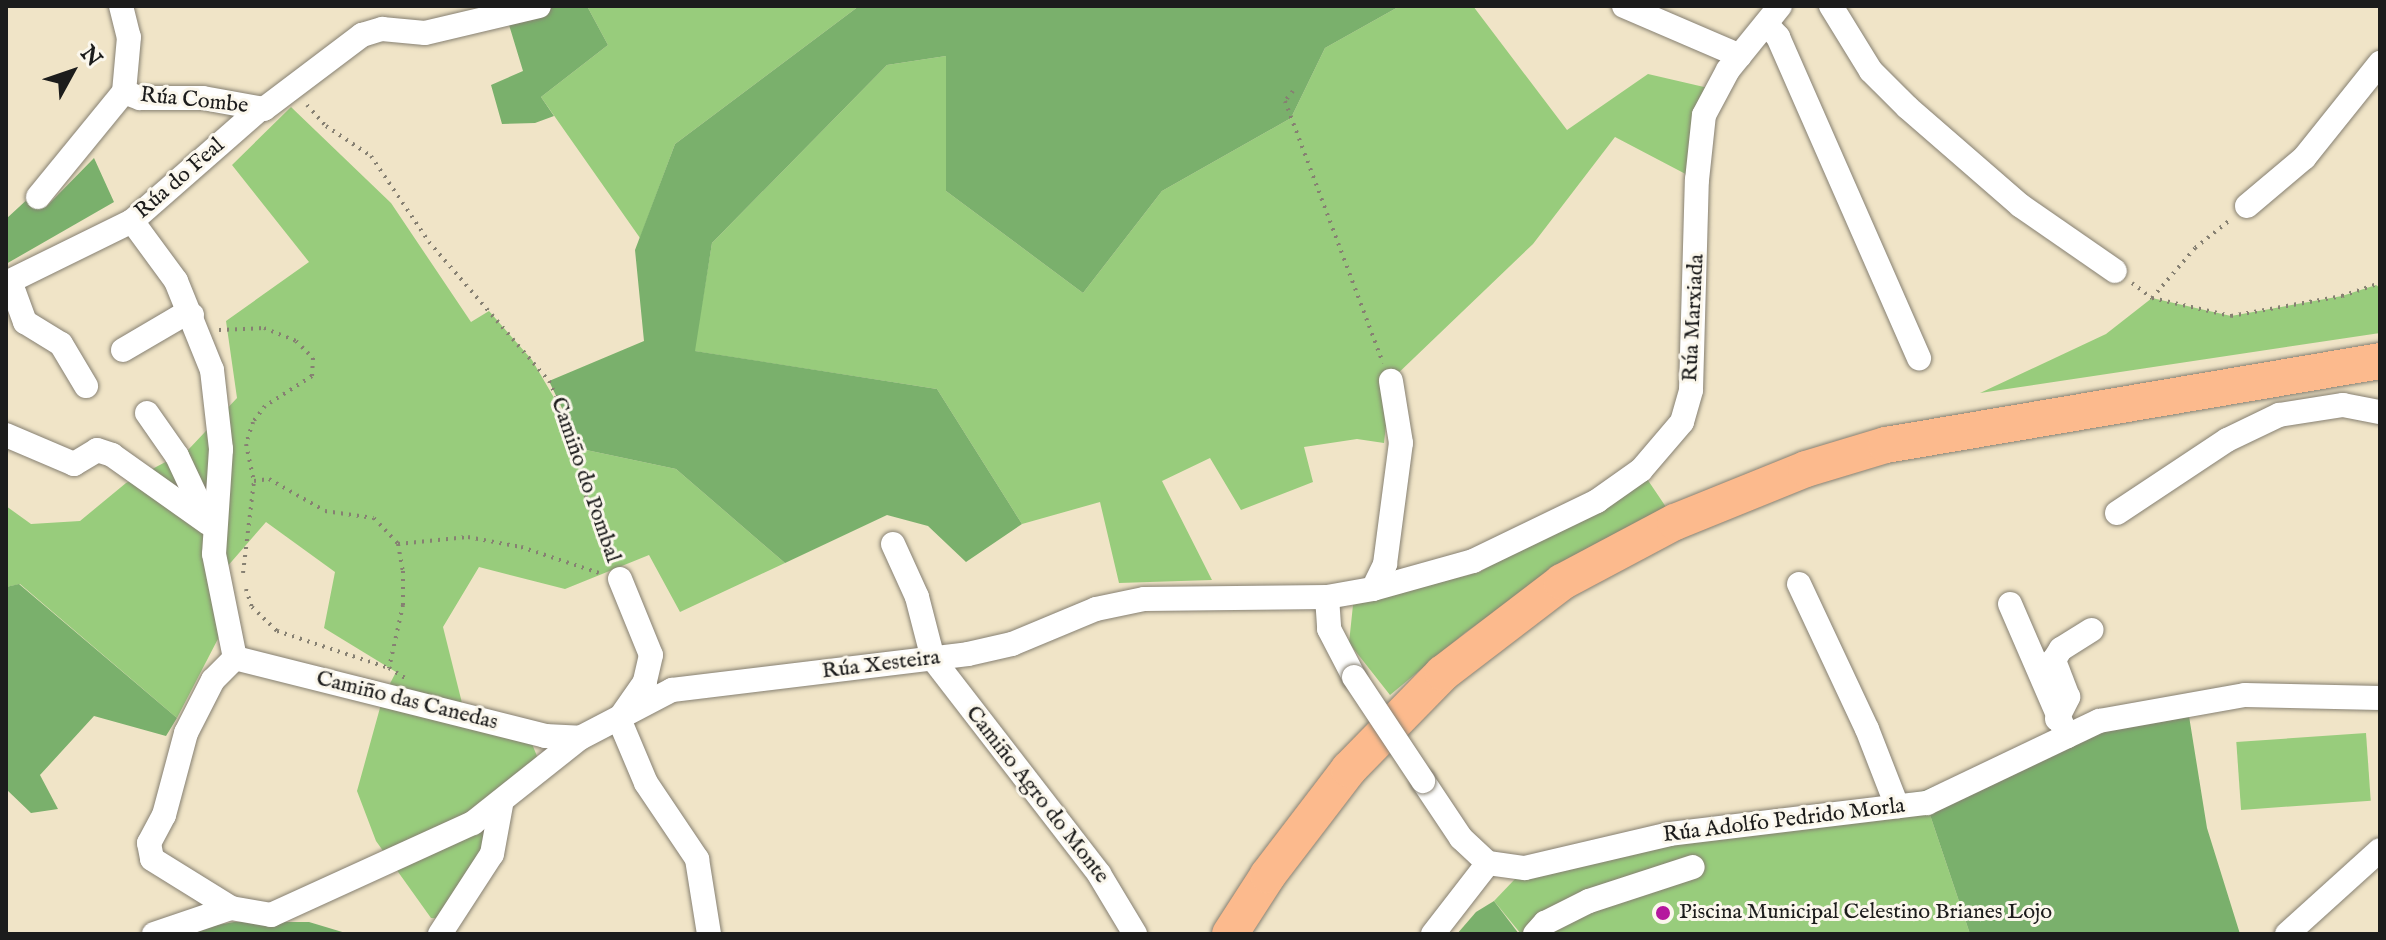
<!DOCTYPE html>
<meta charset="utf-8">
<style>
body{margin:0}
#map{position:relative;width:2386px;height:940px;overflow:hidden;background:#f0e4c7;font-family:"IM FELL English",serif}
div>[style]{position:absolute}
.green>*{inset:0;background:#98cc7c;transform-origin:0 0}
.forest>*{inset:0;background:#7ab06c}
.path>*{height:4px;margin-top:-2px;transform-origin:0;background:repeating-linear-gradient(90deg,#868072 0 2px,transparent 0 8px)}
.roads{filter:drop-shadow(0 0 2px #868072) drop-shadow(0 0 2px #868072)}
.minor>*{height:24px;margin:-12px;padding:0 12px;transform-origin:12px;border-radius:12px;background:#fff}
.highway>*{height:36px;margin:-18px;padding:0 18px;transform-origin:18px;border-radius:18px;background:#fcba8d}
.bridges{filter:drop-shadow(0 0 2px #868072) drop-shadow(0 0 2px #868072)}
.minor-bridge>*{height:24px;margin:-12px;padding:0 12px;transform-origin:12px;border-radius:12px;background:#fff}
.dots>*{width:22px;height:22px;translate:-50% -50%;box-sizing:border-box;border:4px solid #fbf7ec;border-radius:50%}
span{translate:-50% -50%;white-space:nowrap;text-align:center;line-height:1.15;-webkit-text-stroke:6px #fbf7ec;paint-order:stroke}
.street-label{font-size:22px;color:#1c1c1c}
.poi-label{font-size:22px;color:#1c1c1c}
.left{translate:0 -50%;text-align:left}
.frame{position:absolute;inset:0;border:8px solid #1c1c1c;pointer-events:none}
.north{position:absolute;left:32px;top:32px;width:80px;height:80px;-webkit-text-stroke:6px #fbf7ec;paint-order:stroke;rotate:50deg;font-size:22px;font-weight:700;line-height:32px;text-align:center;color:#1c1c1c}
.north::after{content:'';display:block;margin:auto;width:28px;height:36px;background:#1c1c1c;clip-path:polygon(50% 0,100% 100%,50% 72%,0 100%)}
</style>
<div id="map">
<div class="green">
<div style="clip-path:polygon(587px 6px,859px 6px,675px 144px,640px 238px,541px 97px,608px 45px)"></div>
<div style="clip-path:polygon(1400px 6px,1473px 6px,1567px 130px,1648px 74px,1717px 90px,1697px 180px,1615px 137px,1533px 244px,1391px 380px,1384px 443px,1357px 439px,1304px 447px,1313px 482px,1241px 510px,1210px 458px,1162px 481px,1212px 580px,1119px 583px,1100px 502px,1022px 524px,937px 389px,694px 351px,712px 243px,887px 65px,946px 56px,946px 191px,1083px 293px,1162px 191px,1291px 118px,1325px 48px)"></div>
<div style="clip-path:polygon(291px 107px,391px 203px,471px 322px,489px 311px,532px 360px,570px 425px,572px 447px,676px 469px,785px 563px,680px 612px,649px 555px,565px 589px,479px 567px,443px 627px,465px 715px,530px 739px,539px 761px,523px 773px,451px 919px,431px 918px,376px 841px,357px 791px,383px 697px,396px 672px,324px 628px,335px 572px,266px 522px,219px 576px,221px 633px,177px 718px,20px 584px,6px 587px,6px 506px,31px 524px,80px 521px,126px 483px,188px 450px,237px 398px,226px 321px,309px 262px,232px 165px)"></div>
<div style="clip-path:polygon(2376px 285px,2380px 288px,2380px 333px,1980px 393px,2106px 334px,2152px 298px,2231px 316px,2342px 296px)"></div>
<div style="clip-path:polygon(1641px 470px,1666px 507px,1586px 549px,1466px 632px,1390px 695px,1349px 643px,1353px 605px,1480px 572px)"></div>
<div style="left:2366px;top:733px;width:68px;height:130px;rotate:86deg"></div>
<div style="clip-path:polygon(1922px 791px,1970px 934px,1521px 934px,1494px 901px,1515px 879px,1713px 822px)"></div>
</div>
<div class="forest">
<div style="clip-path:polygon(535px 6px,587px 6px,608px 45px,541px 97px,554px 116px,535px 123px,502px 124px,491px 85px,523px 71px,506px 15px)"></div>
<div style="clip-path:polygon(859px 6px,1400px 6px,1325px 48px,1291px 118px,1162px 191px,1083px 293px,946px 191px,946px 56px,887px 65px,712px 243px,695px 351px,937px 389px,1022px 524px,966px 562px,928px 526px,887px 515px,785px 563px,676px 469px,572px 447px,570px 425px,549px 381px,644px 341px,635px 250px,675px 144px)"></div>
<div style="clip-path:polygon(94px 158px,114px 202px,6px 264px,6px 219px,32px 195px,46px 207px)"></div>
<div style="clip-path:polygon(19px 584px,177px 718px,166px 736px,94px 716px,40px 775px,58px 809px,31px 813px,6px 789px,6px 587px)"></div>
<div style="clip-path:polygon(2189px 716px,2207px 828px,2240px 934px,1970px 934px,1922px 791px,2099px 721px)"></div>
<div style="clip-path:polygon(1494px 901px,1519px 934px,1457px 934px,1476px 912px)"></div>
<div style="clip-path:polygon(234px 922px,309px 922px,349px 934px,168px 934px)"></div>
</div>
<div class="path">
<div style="left:1293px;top:91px;width:13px;rotate:129deg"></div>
<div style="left:1285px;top:101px;width:280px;rotate:69.5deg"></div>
<div style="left:307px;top:105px;width:28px;rotate:48deg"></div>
<div style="left:326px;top:126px;width:54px;rotate:33.7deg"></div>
<div style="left:371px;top:156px;width:104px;rotate:56deg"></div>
<div style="left:429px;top:242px;width:184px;rotate:49.2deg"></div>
<div style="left:549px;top:381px;width:49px;rotate:64.5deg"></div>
<div style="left:570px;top:425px;width:78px;rotate:77.4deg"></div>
<div style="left:587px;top:501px;width:63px;rotate:67.5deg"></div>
<div style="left:2132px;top:283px;width:25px;rotate:37deg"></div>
<div style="left:2152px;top:298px;width:66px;rotate:-49.3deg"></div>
<div style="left:2195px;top:248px;width:45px;rotate:-38.7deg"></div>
<div style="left:2152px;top:298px;width:81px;rotate:12.8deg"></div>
<div style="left:2231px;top:316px;width:113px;rotate:-10.2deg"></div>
<div style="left:2342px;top:296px;width:40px;rotate:-18.9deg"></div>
<div style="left:219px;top:330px;width:45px;rotate:-2.5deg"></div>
<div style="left:264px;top:328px;width:35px;rotate:22deg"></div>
<div style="left:296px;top:341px;width:24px;rotate:45deg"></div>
<div style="left:313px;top:358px;width:18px;rotate:93deg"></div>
<div style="left:312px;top:376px;width:56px;rotate:147.4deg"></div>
<div style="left:265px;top:406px;width:20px;rotate:127deg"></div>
<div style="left:253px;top:422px;width:23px;rotate:108deg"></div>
<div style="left:246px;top:444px;width:38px;rotate:78deg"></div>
<div style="left:398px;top:544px;width:70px;rotate:-5.7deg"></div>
<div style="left:468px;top:537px;width:54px;rotate:10.7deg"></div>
<div style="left:521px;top:547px;width:82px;rotate:18.4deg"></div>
<div style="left:243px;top:573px;width:93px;rotate:-83.2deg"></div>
<div style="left:254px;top:481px;width:15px;rotate:-8deg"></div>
<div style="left:269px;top:479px;width:64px;rotate:29.7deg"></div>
<div style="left:325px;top:511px;width:49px;rotate:8.1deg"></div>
<div style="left:374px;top:518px;width:35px;rotate:47deg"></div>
<div style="left:398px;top:544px;width:27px;rotate:80deg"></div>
<div style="left:403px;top:571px;width:34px;rotate:90deg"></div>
<div style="left:403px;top:605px;width:65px;rotate:102.5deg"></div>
<div style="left:246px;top:589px;width:19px;rotate:72deg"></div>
<div style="left:252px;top:607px;width:35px;rotate:44deg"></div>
<div style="left:277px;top:631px;width:118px;rotate:18.3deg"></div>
<div style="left:389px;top:668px;width:19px;rotate:32deg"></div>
</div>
<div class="roads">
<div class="minor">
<div style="left:121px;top:6px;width:32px;rotate:76deg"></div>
<div style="left:129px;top:37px;width:55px;rotate:95.2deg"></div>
<div style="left:124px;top:92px;width:17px;rotate:21deg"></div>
<div style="left:140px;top:98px;width:63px"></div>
<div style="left:203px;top:98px;width:62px;rotate:10.2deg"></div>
<div style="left:264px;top:109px;width:123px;rotate:-37.1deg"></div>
<div style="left:362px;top:35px;width:21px;rotate:-17deg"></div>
<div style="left:382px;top:29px;width:43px;rotate:5.3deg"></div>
<div style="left:425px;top:33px;width:117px;rotate:-13.3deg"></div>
<div style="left:1624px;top:6px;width:126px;rotate:23.3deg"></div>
<div style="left:1831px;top:6px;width:76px;rotate:58.4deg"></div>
<div style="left:1871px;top:71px;width:51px;rotate:45deg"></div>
<div style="left:1907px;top:107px;width:151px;rotate:41deg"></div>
<div style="left:2021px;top:206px;width:114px;rotate:34.7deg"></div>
<div style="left:1766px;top:24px;width:18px;rotate:47deg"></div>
<div style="left:1778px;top:37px;width:351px;rotate:66.3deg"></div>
<div style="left:38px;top:197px;width:136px;rotate:-50.7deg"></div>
<div style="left:2247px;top:206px;width:75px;rotate:-40.1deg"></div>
<div style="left:2304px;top:158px;width:122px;rotate:-51.3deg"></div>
<div style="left:132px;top:221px;width:74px;rotate:53.7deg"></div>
<div style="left:176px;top:281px;width:96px;rotate:68deg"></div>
<div style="left:212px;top:370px;width:80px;rotate:83.5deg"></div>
<div style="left:221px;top:449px;width:105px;rotate:93.8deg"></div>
<div style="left:214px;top:554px;width:106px;rotate:78.6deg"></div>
<div style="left:235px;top:658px;width:31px;rotate:135deg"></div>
<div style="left:213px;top:680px;width:59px;rotate:117deg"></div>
<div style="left:186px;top:733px;width:85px;rotate:105deg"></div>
<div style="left:164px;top:815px;width:32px;rotate:118deg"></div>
<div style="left:149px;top:843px;width:16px;rotate:79deg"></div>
<div style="left:152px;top:859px;width:93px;rotate:31.8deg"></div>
<div style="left:231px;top:908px;width:41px;rotate:9.9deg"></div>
<div style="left:271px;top:915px;width:222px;rotate:-24.5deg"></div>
<div style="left:473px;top:823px;width:137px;rotate:-38.5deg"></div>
<div style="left:580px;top:738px;width:104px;rotate:-27.6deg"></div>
<div style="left:672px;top:690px;width:298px;rotate:-6.9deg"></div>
<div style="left:968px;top:654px;width:45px;rotate:-12.8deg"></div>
<div style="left:1012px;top:644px;width:91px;rotate:-22.6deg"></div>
<div style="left:1096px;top:609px;width:49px;rotate:-11.8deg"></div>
<div style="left:1144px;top:599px;width:183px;rotate:-0.6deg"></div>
<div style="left:1327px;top:597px;width:47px;rotate:-9.9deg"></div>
<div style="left:1373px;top:589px;width:28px;rotate:-64deg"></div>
<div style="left:1385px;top:564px;width:122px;rotate:-82.5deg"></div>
<div style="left:1401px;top:443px;width:63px;rotate:-99.2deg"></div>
<div style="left:10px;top:281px;width:44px;rotate:69.9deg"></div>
<div style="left:25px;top:322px;width:42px;rotate:31.4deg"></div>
<div style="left:61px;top:344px;width:49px;rotate:59.2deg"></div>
<div style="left:6px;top:283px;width:140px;rotate:-26.2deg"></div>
<div style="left:132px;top:221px;width:171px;rotate:-41.2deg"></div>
<div style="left:123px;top:350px;width:69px;rotate:-30.3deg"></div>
<div style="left:183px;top:315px;width:9px"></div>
<div style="left:147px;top:413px;width:52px;rotate:55.1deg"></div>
<div style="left:177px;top:456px;width:73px;rotate:64.8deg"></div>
<div style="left:6px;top:435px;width:74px;rotate:23.1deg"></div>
<div style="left:74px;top:464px;width:27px;rotate:-31deg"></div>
<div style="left:97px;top:450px;width:16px;rotate:18deg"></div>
<div style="left:112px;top:455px;width:118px;rotate:35.3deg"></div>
<div style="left:2117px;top:513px;width:132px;rotate:-33.6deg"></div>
<div style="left:2227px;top:440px;width:58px;rotate:-25.7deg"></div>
<div style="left:2279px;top:415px;width:65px;rotate:-8.9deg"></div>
<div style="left:2343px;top:405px;width:38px;rotate:11deg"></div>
<div style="left:893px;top:544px;width:58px;rotate:65.6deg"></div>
<div style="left:917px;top:597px;width:64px;rotate:75.5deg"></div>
<div style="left:933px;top:659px;width:272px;rotate:52.3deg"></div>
<div style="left:1099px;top:874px;width:70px;rotate:59deg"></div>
<div style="left:620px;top:579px;width:82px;rotate:67.8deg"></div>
<div style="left:651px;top:655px;width:28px;rotate:103deg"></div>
<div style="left:645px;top:682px;width:45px;rotate:125.1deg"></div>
<div style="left:619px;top:719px;width:69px;rotate:67.1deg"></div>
<div style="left:646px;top:783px;width:92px;rotate:56.1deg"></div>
<div style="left:697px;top:859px;width:76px;rotate:80.9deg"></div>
<div style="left:1799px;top:584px;width:160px;rotate:64.9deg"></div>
<div style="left:1867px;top:729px;width:83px;rotate:68.7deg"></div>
<div style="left:1373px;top:589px;width:104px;rotate:-15.6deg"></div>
<div style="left:1473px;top:561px;width:138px;rotate:-25.8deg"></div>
<div style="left:1597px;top:501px;width:54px;rotate:-35.2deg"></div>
<div style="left:1641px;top:470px;width:63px;rotate:-49.5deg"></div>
<div style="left:1682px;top:422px;width:33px;rotate:-74deg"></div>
<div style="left:1691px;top:390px;width:210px;rotate:-88.4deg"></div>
<div style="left:1697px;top:180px;width:65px;rotate:-83.9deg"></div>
<div style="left:1704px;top:115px;width:51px;rotate:-61.9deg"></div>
<div style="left:1728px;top:70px;width:82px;rotate:-50.9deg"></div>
<div style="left:1327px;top:597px;width:32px;rotate:86deg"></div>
<div style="left:1329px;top:629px;width:54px;rotate:62.5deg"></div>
<div style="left:2010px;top:604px;width:144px;rotate:66.6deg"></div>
<div style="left:235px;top:658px;width:320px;rotate:14.1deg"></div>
<div style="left:545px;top:736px;width:35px;rotate:3deg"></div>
<div style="left:2057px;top:719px;width:25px;rotate:-63deg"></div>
<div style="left:2068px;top:697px;width:40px;rotate:-111deg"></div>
<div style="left:2054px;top:660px;width:13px;rotate:-58deg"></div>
<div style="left:2061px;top:649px;width:36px;rotate:-32deg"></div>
<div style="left:1423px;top:781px;width:69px;rotate:56.3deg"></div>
<div style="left:1461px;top:838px;width:37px;rotate:43deg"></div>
<div style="left:1488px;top:863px;width:37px;rotate:8deg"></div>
<div style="left:1525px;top:868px;width:149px;rotate:-13.2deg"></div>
<div style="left:1670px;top:834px;width:259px;rotate:-6.9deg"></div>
<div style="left:1927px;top:803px;width:191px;rotate:-25.5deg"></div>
<div style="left:2099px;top:721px;width:148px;rotate:-10.1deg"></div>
<div style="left:2245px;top:695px;width:135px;rotate:1.3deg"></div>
<div style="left:154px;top:934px;width:81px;rotate:-18.7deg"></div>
<div style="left:440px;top:934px;width:95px;rotate:-57deg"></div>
<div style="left:492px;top:854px;width:50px;rotate:-79.6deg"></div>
<div style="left:1433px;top:934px;width:90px;rotate:-52.2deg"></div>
<div style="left:1535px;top:934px;width:15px;rotate:-48deg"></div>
<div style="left:1545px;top:923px;width:49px;rotate:-26.6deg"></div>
<div style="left:1589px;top:901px;width:109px;rotate:-18.1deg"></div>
<div style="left:2287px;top:934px;width:125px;rotate:-42.1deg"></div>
</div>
<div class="highway">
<div style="left:1230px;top:934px;width:70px;rotate:-57.2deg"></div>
<div style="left:1268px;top:875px;width:133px;rotate:-52.6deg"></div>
<div style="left:1349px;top:769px;width:134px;rotate:-45.6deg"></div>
<div style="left:1443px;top:673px;width:150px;rotate:-37.4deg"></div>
<div style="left:1562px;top:582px;width:128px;rotate:-28deg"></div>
<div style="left:1675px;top:522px;width:141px;rotate:-22deg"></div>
<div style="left:1806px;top:469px;width:84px;rotate:-16.7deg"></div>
<div style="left:1886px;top:445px;width:501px;rotate:-9.65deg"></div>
</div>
</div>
<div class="bridges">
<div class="minor-bridge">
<div style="left:1354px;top:677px;width:125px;rotate:56.4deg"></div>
</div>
</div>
<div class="dots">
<div style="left:1663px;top:913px;background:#b5179e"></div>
</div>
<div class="street-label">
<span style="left:194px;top:101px;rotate:6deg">Rúa Combe</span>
<span style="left:180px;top:179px;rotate:-41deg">Rúa do Feal</span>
<span style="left:1694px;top:318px;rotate:-87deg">Rúa Marxiada</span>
<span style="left:585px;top:480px;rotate:71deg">Camiño do Pombal</span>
<span style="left:881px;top:665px;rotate:-7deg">Rúa Xesteira</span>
<span style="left:407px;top:701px;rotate:14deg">Camiño das Canedas</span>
<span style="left:1037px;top:795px;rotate:52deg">Camiño Agro do Monte</span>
<span style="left:1784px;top:821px;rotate:-7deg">Rúa Adolfo Pedrido Morla</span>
</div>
<div class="poi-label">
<span class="left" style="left:1679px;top:913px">Piscina Municipal Celestino Brianes Lojo</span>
</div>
<div class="frame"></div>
<div class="north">N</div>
</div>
